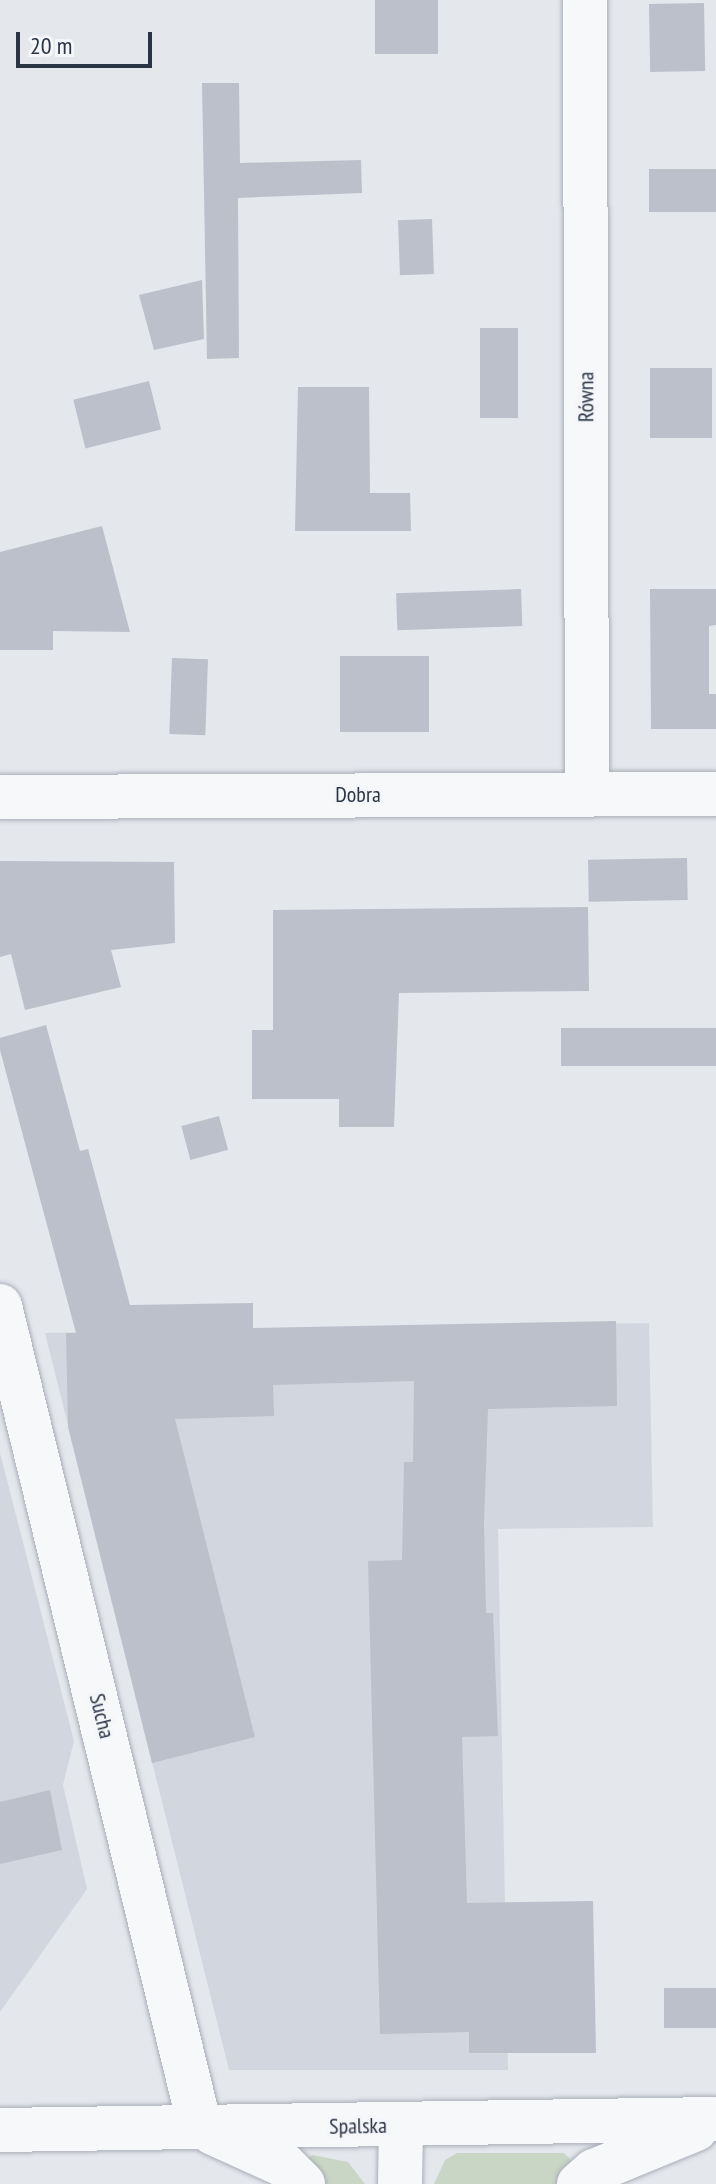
<!DOCTYPE html>
<meta charset="utf-8">
<style>
body{margin:0}
#map{position:relative;width:716px;height:2184px;overflow:hidden;background:#e4e7ec;font-family:"PT Sans Narrow",sans-serif}
div>[style]{position:absolute}
.built>*{inset:0;background:#d2d6de}
.green>*{inset:0;background:#c9d6c5}
.building>*{inset:0;background:#bbc0ca;transform-origin:0 0}
.roads{filter:drop-shadow(0 0 2px #a9aeb7) drop-shadow(0 0 2px #a9aeb7)}
.minor>*{height:44px;margin:-22px;padding:0 22px;transform-origin:22px;border-radius:22px;background:#f7f8fa}
span{translate:-50% -50%;white-space:nowrap;text-align:center;line-height:1.15;-webkit-text-stroke:7px #f4f6f9;paint-order:stroke}
.street-label{font-size:22px;color:#2b3445}
.scale{position:absolute;left:16px;top:32px;width:136px;height:36px;box-sizing:border-box;border:4px solid #2b3445;border-top:0;padding-left:10px;font-size:24px;line-height:28px;white-space:nowrap;color:#2b3445;-webkit-text-stroke:6px #f4f6f9;paint-order:stroke}
</style>
<div id="map">
<div class="built">
<div style="clip-path:polygon(649px 1323px,653px 1527px,498px 1529px,508px 2070px,229px 2070px,45px 1333px)"></div>
<div style="clip-path:polygon(0 1453px,74px 1741px,63px 1785px,87px 1889px,0 2012px)"></div>
</div>
<div class="green">
<div style="clip-path:polygon(457px 2153px,564px 2153px,576px 2165px,556px 2184px,434px 2184px,445px 2160px)"></div>
<div style="clip-path:polygon(313px 2155px,348px 2162px,365px 2184px,321px 2184px,305px 2159px)"></div>
</div>
<div class="building">
<div style="left:375px;top:0;width:63px;height:54px"></div>
<div style="left:704px;top:3px;width:68px;height:55px;rotate:89deg"></div>
<div style="clip-path:polygon(202px 83px,239px 83px,240px 163px,361px 160px,362px 193px,238px 198px,239px 358px,207px 359px)"></div>
<div style="left:716px;top:169px;width:43px;height:67px;rotate:90deg"></div>
<div style="left:432px;top:219px;width:55px;height:34px;rotate:88deg"></div>
<div style="clip-path:polygon(202px 280px,204px 339px,154px 350px,139px 295px)"></div>
<div style="left:480px;top:328px;width:38px;height:90px"></div>
<div style="left:650px;top:368px;width:62px;height:70px"></div>
<div style="left:149px;top:381px;width:50px;height:78px;rotate:76deg"></div>
<div style="clip-path:polygon(298px 387px,369px 387px,370px 493px,410px 493px,411px 531px,295px 531px)"></div>
<div style="clip-path:polygon(102px 526px,130px 632px,53px 631px,53px 650px,0 650px,0 552px)"></div>
<div style="left:521px;top:589px;width:37px;height:125px;rotate:88deg"></div>
<div style="clip-path:polygon(650px 589px,716px 589px,716px 625px,709px 626px,709px 694px,716px 694px,716px 729px,651px 729px)"></div>
<div style="left:429px;top:656px;width:76px;height:89px;rotate:90deg"></div>
<div style="left:172px;top:658px;width:36px;height:76px;rotate:2deg"></div>
<div style="left:687px;top:858px;width:42px;height:99px;rotate:89deg"></div>
<div style="clip-path:polygon(0 861px,174px 862px,175px 943px,111px 950px,121px 987px,25px 1010px,11px 954px,0 957px)"></div>
<div style="clip-path:polygon(588px 907px,589px 991px,399px 993px,394px 1127px,339px 1127px,339px 1099px,252px 1099px,252px 1030px,273px 1030px,273px 910px)"></div>
<div style="clip-path:polygon(46px 1025px,80px 1151px,88px 1149px,130px 1305px,253px 1303px,253px 1328px,616px 1321px,617px 1406px,488px 1409px,484px 1524px,486px 1613px,493px 1613px,498px 1736px,462px 1737px,467px 1903px,593px 1901px,596px 2053px,469px 2053px,469px 2032px,380px 2034px,368px 1561px,402px 1560px,404px 1462px,413px 1462px,414px 1381px,273px 1385px,274px 1416px,175px 1419px,255px 1737px,152px 1763px,68px 1427px,66px 1333px,76px 1333px,0 1050px,0 1038px)"></div>
<div style="left:716px;top:1028px;width:38px;height:155px;rotate:90deg"></div>
<div style="left:219px;top:1116px;width:35px;height:39px;rotate:75deg"></div>
<div style="clip-path:polygon(50px 1790px,62px 1850px,0 1864px,0 1802px)"></div>
<div style="left:664px;top:1988px;width:52px;height:40px"></div>
</div>
<div class="roads">
<div class="minor">
<div style="left:585px;top:0;width:794px;rotate:89.86deg"></div>
<div style="left:0;top:797px;width:716px;rotate:-0.24deg"></div>
<div style="left:0;top:1306px;width:845px;rotate:76.31deg"></div>
<div style="left:0;top:2130px;width:716px;rotate:-0.88deg"></div>
<div style="left:213px;top:2133px;width:78px;rotate:24.3deg"></div>
<div style="left:284px;top:2165px;width:27px;rotate:45deg"></div>
<div style="left:400px;top:2184px;width:59px;rotate:-89deg"></div>
<div style="left:579px;top:2184px;width:20px;rotate:-41deg"></div>
<div style="left:594px;top:2171px;width:110px;rotate:-22.4deg"></div>
</div>
</div>
<div class="street-label">
<span style="left:586px;top:397px;rotate:-90deg">Równa</span>
<span style="left:358px;top:795px">Dobra</span>
<span style="left:102px;top:1716px;rotate:76deg">Sucha</span>
<span style="left:358px;top:2126px;rotate:-1deg">Spalska</span>
</div>
<div class="scale">20 m</div>
</div>
